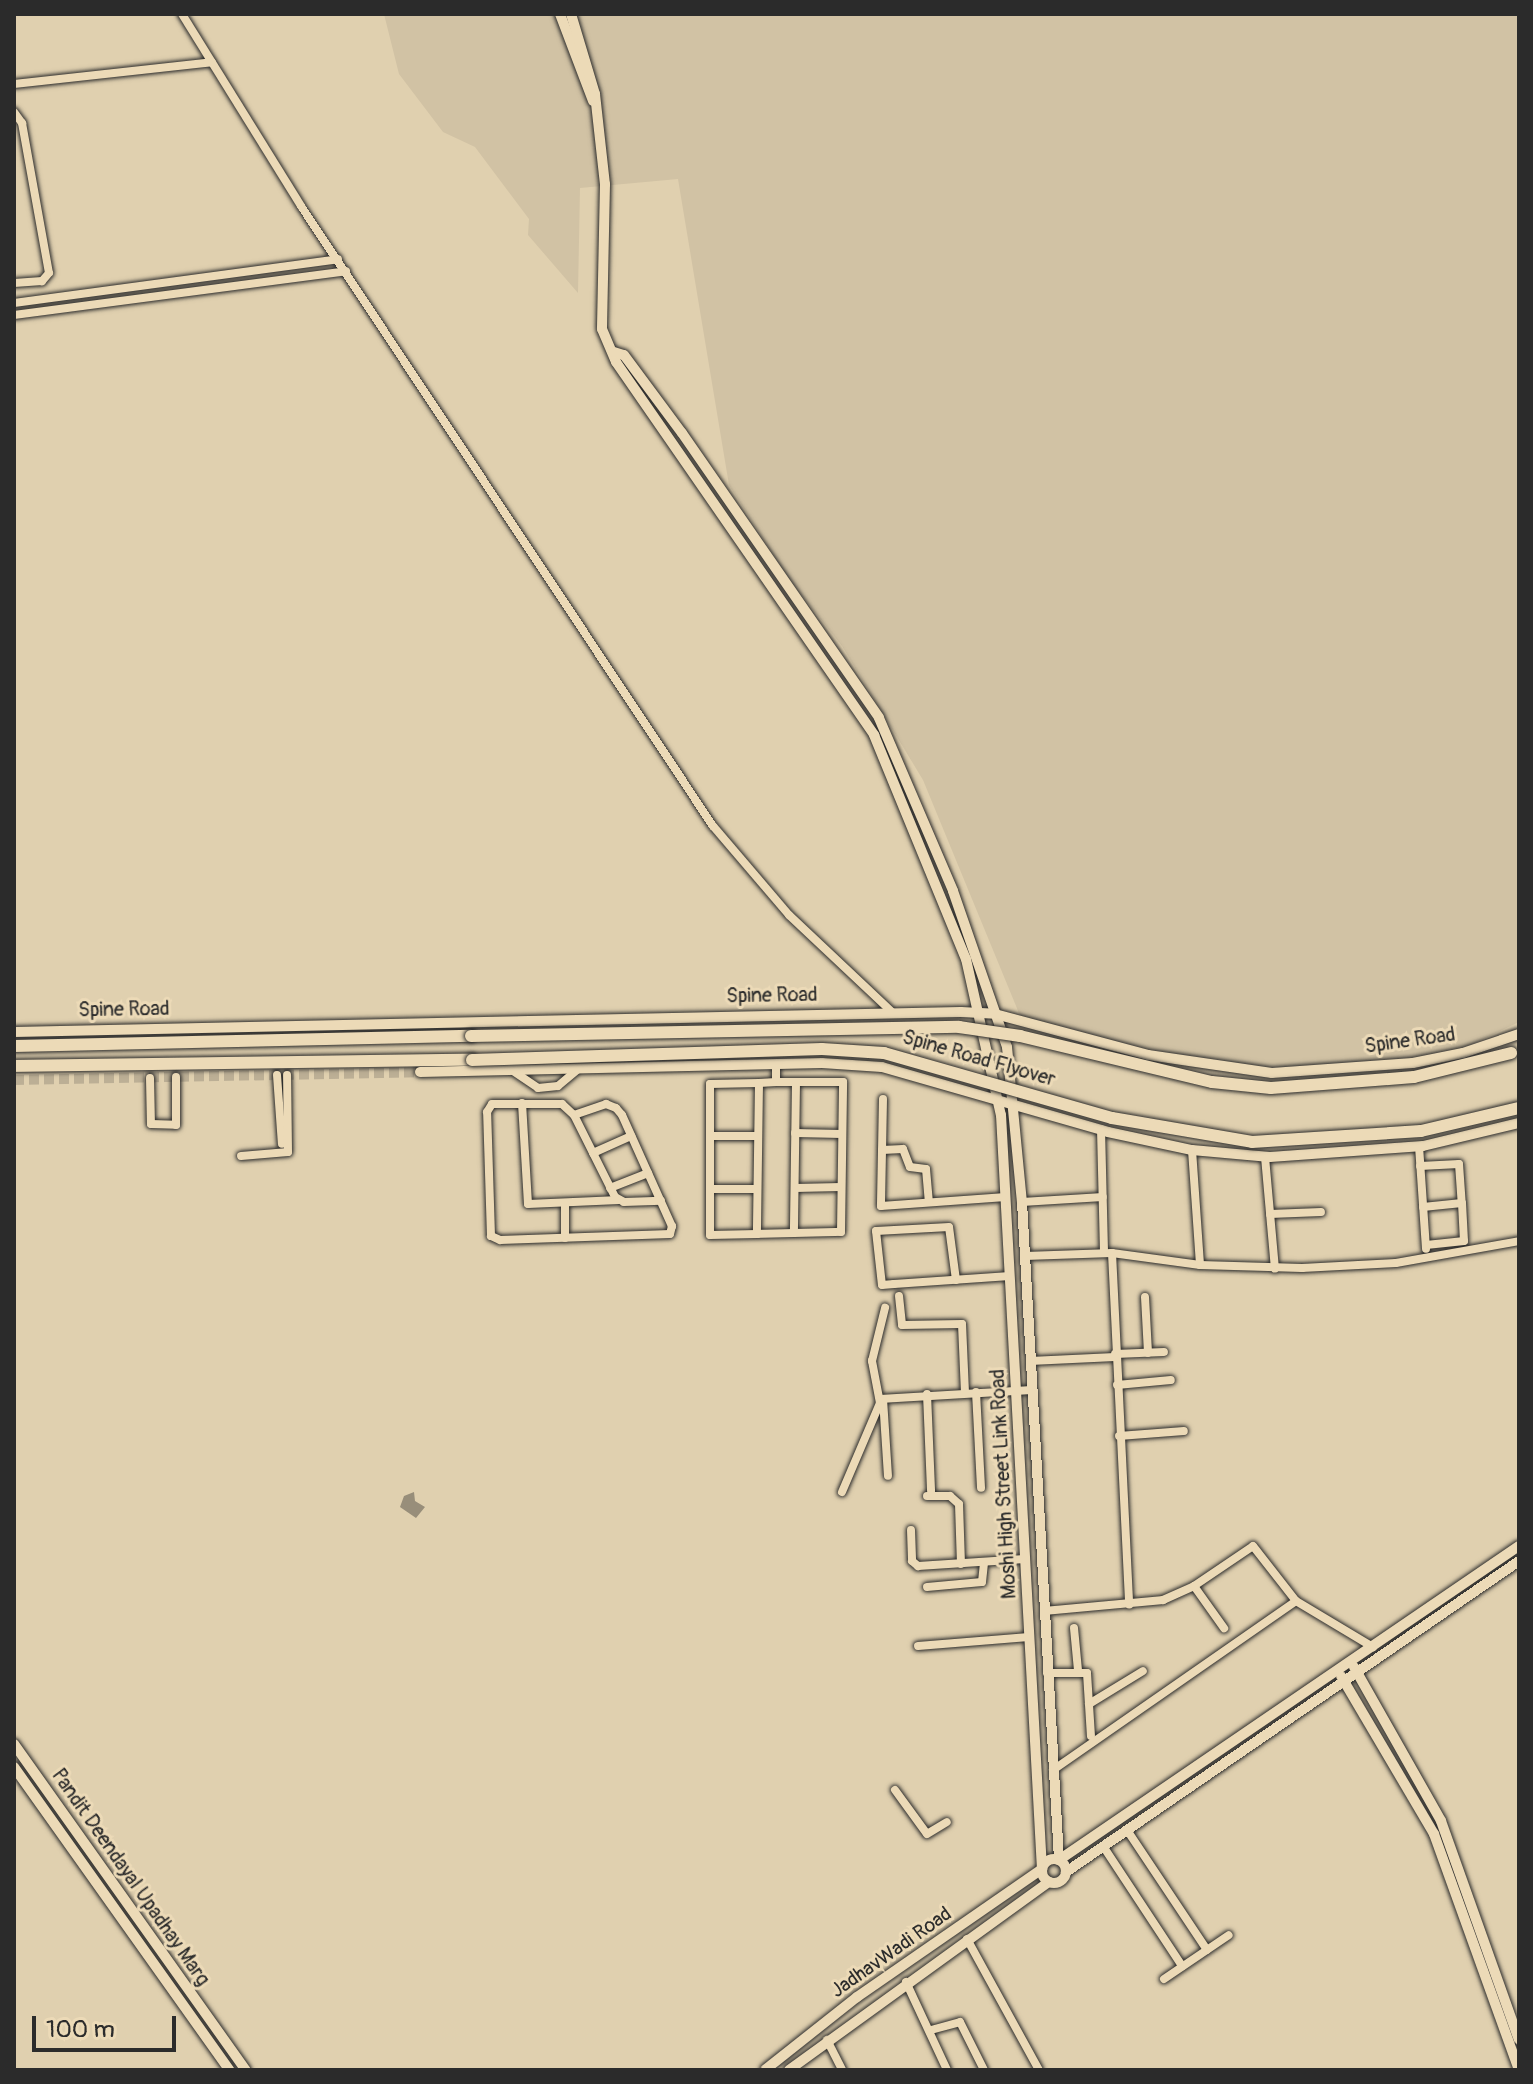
<!DOCTYPE html>
<style>
body{margin:0}
#map{position:relative;width:1533px;height:2084px;overflow:hidden;background:#e0d0af;font-family:Pangolin,sans-serif}
div>[style]{position:absolute}
.built>*{inset:0;background:#d1c2a4}
.water>*{inset:0;background:#988e7a}
.tertiary-tunnel>*{height:10px;margin-top:-5px;transform-origin:0;background:repeating-linear-gradient(90deg,#bcaf95 0 10px,transparent 0 15px)}
.roads{filter:drop-shadow(0 0 2px #2b2b2b) drop-shadow(0 0 2px #2b2b2b)}
.minor>*{height:8px;margin:-4px;padding:0 4px;transform-origin:4px;border-radius:4px;background:#ecdab7}
.tertiary>*{height:10px;margin:-5px;padding:0 5px;transform-origin:5px;border-radius:5px;background:#ecdab7}
.tertiary>.ring{margin:-5px;padding:0;box-sizing:content-box;background:none;border:10px solid #ecdab7;border-radius:50%}
.primary>*{height:12px;margin:-6px;padding:0 6px;transform-origin:6px;border-radius:6px;background:#ecdab7}
.bridges{filter:drop-shadow(0 0 2px #2b2b2b) drop-shadow(0 0 2px #2b2b2b)}
.primary-bridge>*{height:12px;margin:-6px;padding:0 6px;transform-origin:6px;border-radius:6px;background:#ecdab7}
span{translate:-50% -50%;white-space:nowrap;text-align:center;line-height:1.15;-webkit-text-stroke:6px #ecdab7;paint-order:stroke}
.street-label{font-size:20px;color:#2b2b2b}
.frame{position:absolute;inset:0;border:16px solid #2b2b2b;pointer-events:none}
.scale{position:absolute;left:32px;top:2016px;width:144px;height:36px;box-sizing:border-box;border:4px solid #2b2b2b;border-top:0;padding-left:10px;font-size:24px;line-height:28px;white-space:nowrap;color:#2b2b2b;-webkit-text-stroke:6px #ecdab7;paint-order:stroke}
</style>
<div id="map">
<div class="built">
<div style="clip-path:polygon(384px 14px,1519px 14px,1519px 1022px,1456px 1052px,1274px 1075px,1023px 1023px,923px 780px,842px 646px,789px 579px,729px 485px,678px 179px,580px 188px,578px 293px,528px 235px,529px 219px,475px 147px,443px 132px,399px 74px)"></div>
</div>
<div class="water">
<div style="clip-path:polygon(414px 1492px,415px 1501px,425px 1507px,416px 1518px,400px 1507px,404px 1496px)"></div>
</div>
<div class="tertiary-tunnel">
<div style="left:14px;top:1080px;width:406px;rotate:-1.1deg"></div>
</div>
<div class="roads">
<div class="minor">
<div style="left:182px;top:14px;width:226px;rotate:58.2deg"></div>
<div style="left:301px;top:206px;width:744px;rotate:56.4deg"></div>
<div style="left:713px;top:826px;width:117px;rotate:49.5deg"></div>
<div style="left:789px;top:915px;width:141px;rotate:43.3deg"></div>
<div style="left:14px;top:84px;width:199px;rotate:-6.3deg"></div>
<div style="left:14px;top:112px;width:14px;rotate:54deg"></div>
<div style="left:22px;top:123px;width:152px;rotate:79.8deg"></div>
<div style="left:49px;top:273px;width:11px;rotate:131deg"></div>
<div style="left:42px;top:281px;width:28px;rotate:176deg"></div>
<div style="left:14px;top:303px;width:327px;rotate:-7.7deg"></div>
<div style="left:14px;top:315px;width:335px;rotate:-7.5deg"></div>
<div style="left:776px;top:1065px;width:17px;rotate:90deg"></div>
<div style="left:776px;top:1082px;width:17px;rotate:177deg"></div>
<div style="left:759px;top:1083px;width:151px;rotate:90.8deg"></div>
<div style="left:757px;top:1234px;width:84px;rotate:-1.4deg"></div>
<div style="left:841px;top:1232px;width:150px;rotate:-89.2deg"></div>
<div style="left:843px;top:1082px;width:47px;rotate:180deg"></div>
<div style="left:513px;top:1071px;width:30px;rotate:34deg"></div>
<div style="left:538px;top:1088px;width:20px;rotate:-6deg"></div>
<div style="left:558px;top:1086px;width:25px;rotate:-40deg"></div>
<div style="left:277px;top:1075px;width:69px;rotate:85.9deg"></div>
<div style="left:150px;top:1078px;width:46px;rotate:88.8deg"></div>
<div style="left:151px;top:1124px;width:25px;rotate:2deg"></div>
<div style="left:176px;top:1125px;width:48px;rotate:-90deg"></div>
<div style="left:776px;top:1082px;width:20px"></div>
<div style="left:796px;top:1082px;width:151px;rotate:90.8deg"></div>
<div style="left:883px;top:1099px;width:107px;rotate:91.1deg"></div>
<div style="left:881px;top:1206px;width:125px;rotate:-4.1deg"></div>
<div style="left:522px;top:1103px;width:101px;rotate:86.6deg"></div>
<div style="left:528px;top:1204px;width:91px;rotate:-2.5deg"></div>
<div style="left:574px;top:1115px;width:34px;rotate:-19deg"></div>
<div style="left:606px;top:1104px;width:11px;rotate:22deg"></div>
<div style="left:616px;top:1108px;width:9px;rotate:49deg"></div>
<div style="left:622px;top:1115px;width:122px;rotate:65.8deg"></div>
<div style="left:672px;top:1226px;width:8px;rotate:104deg"></div>
<div style="left:670px;top:1234px;width:170px;rotate:178deg"></div>
<div style="left:500px;top:1240px;width:10px;rotate:-156deg"></div>
<div style="left:491px;top:1236px;width:124px;rotate:-91.8deg"></div>
<div style="left:487px;top:1112px;width:9px;rotate:-58deg"></div>
<div style="left:492px;top:1104px;width:70px"></div>
<div style="left:562px;top:1104px;width:16px;rotate:43deg"></div>
<div style="left:574px;top:1115px;width:92px;rotate:63.4deg"></div>
<div style="left:615px;top:1197px;width:10px;rotate:29deg"></div>
<div style="left:624px;top:1202px;width:37px;rotate:-2deg"></div>
<div style="left:1101px;top:1129px;width:124px;rotate:88.6deg"></div>
<div style="left:795px;top:1133px;width:47px;rotate:1.2deg"></div>
<div style="left:710px;top:1136px;width:48px"></div>
<div style="left:1419px;top:1146px;width:103px;rotate:86.1deg"></div>
<div style="left:882px;top:1150px;width:21px;rotate:-3deg"></div>
<div style="left:903px;top:1149px;width:19px;rotate:69deg"></div>
<div style="left:910px;top:1167px;width:16px;rotate:7deg"></div>
<div style="left:926px;top:1169px;width:33px;rotate:85deg"></div>
<div style="left:1192px;top:1150px;width:115px;rotate:86deg"></div>
<div style="left:593px;top:1153px;width:42px;rotate:-24.1deg"></div>
<div style="left:241px;top:1156px;width:47px;rotate:-4.9deg"></div>
<div style="left:288px;top:1152px;width:77px;rotate:-90.7deg"></div>
<div style="left:1265px;top:1157px;width:112px;rotate:84.9deg"></div>
<div style="left:1420px;top:1166px;width:39px;rotate:-3deg"></div>
<div style="left:1459px;top:1164px;width:39px;rotate:86deg"></div>
<div style="left:1462px;top:1203px;width:38px;rotate:87deg"></div>
<div style="left:1464px;top:1241px;width:38px;rotate:174deg"></div>
<div style="left:610px;top:1188px;width:41px;rotate:-21.5deg"></div>
<div style="left:795px;top:1188px;width:46px;rotate:-1.2deg"></div>
<div style="left:710px;top:1189px;width:47px"></div>
<div style="left:1022px;top:1202px;width:81px;rotate:-3.5deg"></div>
<div style="left:565px;top:1204px;width:34px;rotate:90deg"></div>
<div style="left:1423px;top:1207px;width:39px;rotate:-6deg"></div>
<div style="left:1270px;top:1214px;width:51px;rotate:-2.2deg"></div>
<div style="left:757px;top:1234px;width:47px;rotate:178.8deg"></div>
<div style="left:710px;top:1235px;width:151px;rotate:-90deg"></div>
<div style="left:710px;top:1084px;width:49px;rotate:-1.2deg"></div>
<div style="left:1112px;top:1253px;width:352px;rotate:87.2deg"></div>
<div style="left:1025px;top:1256px;width:87px;rotate:-2deg"></div>
<div style="left:1112px;top:1253px;width:89px;rotate:7.8deg"></div>
<div style="left:1200px;top:1265px;width:102px;rotate:1.7deg"></div>
<div style="left:1302px;top:1268px;width:94px;rotate:-3deg"></div>
<div style="left:1396px;top:1263px;width:125px;rotate:-10.1deg"></div>
<div style="left:956px;top:1280px;width:53px;rotate:-97.5deg"></div>
<div style="left:949px;top:1227px;width:73px;rotate:176.9deg"></div>
<div style="left:876px;top:1231px;width:54px;rotate:83.7deg"></div>
<div style="left:882px;top:1285px;width:12px;rotate:-5deg"></div>
<div style="left:894px;top:1284px;width:116px;rotate:-3.9deg"></div>
<div style="left:899px;top:1296px;width:29px;rotate:84deg"></div>
<div style="left:902px;top:1325px;width:60px;rotate:-1deg"></div>
<div style="left:962px;top:1324px;width:69px;rotate:87.5deg"></div>
<div style="left:1145px;top:1297px;width:56px;rotate:86.9deg"></div>
<div style="left:1115px;top:1354px;width:49px;rotate:-2.3deg"></div>
<div style="left:1030px;top:1361px;width:85px;rotate:-2.7deg"></div>
<div style="left:1117px;top:1385px;width:54px;rotate:-5.3deg"></div>
<div style="left:976px;top:1392px;width:96px;rotate:87deg"></div>
<div style="left:927px;top:1394px;width:97px;rotate:87.6deg"></div>
<div style="left:880px;top:1399px;width:152px;rotate:-3.4deg"></div>
<div style="left:883px;top:1399px;width:77px;rotate:86.3deg"></div>
<div style="left:1119px;top:1436px;width:65px;rotate:-4.4deg"></div>
<div style="left:842px;top:1492px;width:97px;rotate:-66.9deg"></div>
<div style="left:880px;top:1403px;width:43px;rotate:-100.8deg"></div>
<div style="left:872px;top:1361px;width:55px;rotate:-76.2deg"></div>
<div style="left:927px;top:1496px;width:23px"></div>
<div style="left:950px;top:1496px;width:12px;rotate:42deg"></div>
<div style="left:959px;top:1504px;width:60px;rotate:88.1deg"></div>
<div style="left:911px;top:1530px;width:31px;rotate:88deg"></div>
<div style="left:912px;top:1561px;width:8px;rotate:40deg"></div>
<div style="left:918px;top:1566px;width:107px;rotate:-3.7deg"></div>
<div style="left:1194px;top:1586px;width:52px;rotate:54.5deg"></div>
<div style="left:927px;top:1587px;width:55px;rotate:-5.2deg"></div>
<div style="left:982px;top:1582px;width:20px;rotate:-84deg"></div>
<div style="left:1044px;top:1611px;width:120px;rotate:-5.3deg"></div>
<div style="left:1163px;top:1600px;width:34px;rotate:-24deg"></div>
<div style="left:1194px;top:1586px;width:71px;rotate:-34.1deg"></div>
<div style="left:1253px;top:1546px;width:70px;rotate:52deg"></div>
<div style="left:1296px;top:1601px;width:90px;rotate:30.9deg"></div>
<div style="left:1074px;top:1628px;width:42px;rotate:84.6deg"></div>
<div style="left:918px;top:1646px;width:111px;rotate:-4.6deg"></div>
<div style="left:1047px;top:1673px;width:40px"></div>
<div style="left:1087px;top:1673px;width:63px;rotate:86.4deg"></div>
<div style="left:1089px;top:1704px;width:63px;rotate:-31.4deg"></div>
<div style="left:1053px;top:1770px;width:296px;rotate:-34.8deg"></div>
<div style="left:895px;top:1790px;width:54px;rotate:54deg"></div>
<div style="left:927px;top:1834px;width:23px;rotate:-31deg"></div>
<div style="left:1127px;top:1830px;width:144px;rotate:56.3deg"></div>
<div style="left:1103px;top:1846px;width:144px;rotate:56.6deg"></div>
<div style="left:967px;top:1939px;width:149px;rotate:61.2deg"></div>
<div style="left:1164px;top:1979px;width:78px;rotate:-34.1deg"></div>
<div style="left:906px;top:1982px;width:97px;rotate:65deg"></div>
<div style="left:931px;top:2030px;width:30px;rotate:-15deg"></div>
<div style="left:960px;top:2022px;width:54px;rotate:63.4deg"></div>
<div style="left:827px;top:2040px;width:34px;rotate:63deg"></div>
</div>
<div class="tertiary">
<div style="left:560px;top:14px;width:93px;rotate:69.2deg"></div>
<div style="left:571px;top:14px;width:84px;rotate:73.3deg"></div>
<div style="left:595px;top:94px;width:91px;rotate:83.7deg"></div>
<div style="left:605px;top:184px;width:145px;rotate:91.2deg"></div>
<div style="left:602px;top:329px;width:36px;rotate:67deg"></div>
<div style="left:616px;top:362px;width:454px;rotate:55.3deg"></div>
<div style="left:874px;top:735px;width:242px;rotate:67.7deg"></div>
<div style="left:966px;top:959px;width:160px;rotate:77.4deg"></div>
<div style="left:1001px;top:1115px;width:755px;rotate:86.89deg"></div>
<div style="left:1042px;top:1869px;width:225px;rotate:145.3deg"></div>
<div style="left:857px;top:1997px;width:117px;rotate:141.6deg"></div>
<div style="left:614px;top:352px;width:10px;rotate:17deg"></div>
<div style="left:624px;top:355px;width:97px;rotate:53.4deg"></div>
<div style="left:682px;top:433px;width:346px;rotate:55.3deg"></div>
<div style="left:879px;top:718px;width:188px;rotate:66.8deg"></div>
<div style="left:953px;top:891px;width:165px;rotate:70.9deg"></div>
<div style="left:1007px;top:1047px;width:156px;rotate:84.5deg"></div>
<div style="left:1022px;top:1202px;width:659px;rotate:86.78deg"></div>
<div style="left:1059px;top:1860px;width:557px;rotate:-34.32deg"></div>
<div style="left:14px;top:1032px;width:947px;rotate:-1.21deg"></div>
<div style="left:961px;top:1012px;width:34px;rotate:3deg"></div>
<div style="left:995px;top:1014px;width:158px;rotate:15deg"></div>
<div style="left:1148px;top:1055px;width:125px;rotate:8.3deg"></div>
<div style="left:1272px;top:1073px;width:141px;rotate:-4.1deg"></div>
<div style="left:1413px;top:1063px;width:51px;rotate:-11.3deg"></div>
<div style="left:1463px;top:1053px;width:59px;rotate:-18.7deg"></div>
<div style="left:420px;top:1072px;width:402px;rotate:-1.3deg"></div>
<div style="left:822px;top:1063px;width:60px;rotate:3.8deg"></div>
<div style="left:882px;top:1067px;width:235px;rotate:16deg"></div>
<div style="left:1108px;top:1132px;width:86px;rotate:12.1deg"></div>
<div style="left:1192px;top:1150px;width:78px;rotate:5.1deg"></div>
<div style="left:1270px;top:1157px;width:153px;rotate:-4.1deg"></div>
<div style="left:1423px;top:1146px;width:99px;rotate:-13.5deg"></div>
<div style="left:1354px;top:1667px;width:177px;rotate:60.5deg"></div>
<div style="left:1441px;top:1821px;width:232px;rotate:70.4deg"></div>
<div style="left:1341px;top:1676px;width:183px;rotate:59.5deg"></div>
<div style="left:1434px;top:1834px;width:251px;rotate:70.2deg"></div>
<div style="left:14px;top:1744px;width:400px;rotate:54.6deg"></div>
<div style="left:14px;top:1767px;width:372px;rotate:54.6deg"></div>
<div class="ring" style="left:1042px;top:1859px;width:14px;height:14px"></div>
<div style="left:1066px;top:1872px;width:549px;rotate:-34.47deg"></div>
<div style="left:789px;top:2070px;width:321px;rotate:-35.9deg"></div>
</div>
<div class="primary">
<div style="left:14px;top:1046px;width:457px;rotate:-1.3deg"></div>
<div style="left:14px;top:1066px;width:458px;rotate:-0.8deg"></div>
</div>
</div>
<div class="bridges">
<div class="primary-bridge">
<div style="left:471px;top:1036px;width:488px;rotate:-1.1deg"></div>
<div style="left:959px;top:1027px;width:62px;rotate:8.4deg"></div>
<div style="left:1020px;top:1036px;width:197px;rotate:13.5deg"></div>
<div style="left:1212px;top:1082px;width:59px;rotate:5.8deg"></div>
<div style="left:1271px;top:1088px;width:143px;rotate:-4.4deg"></div>
<div style="left:1414px;top:1077px;width:100px;rotate:-13.9deg"></div>
<div style="left:472px;top:1060px;width:350px;rotate:-1.8deg"></div>
<div style="left:822px;top:1049px;width:62px;rotate:3.7deg"></div>
<div style="left:884px;top:1053px;width:237px;rotate:15.9deg"></div>
<div style="left:1112px;top:1118px;width:142px;rotate:9.7deg"></div>
<div style="left:1252px;top:1142px;width:169px;rotate:-3.7deg"></div>
<div style="left:1421px;top:1131px;width:101px;rotate:-13.2deg"></div>
</div>
</div>
<div class="street-label">
<span style="left:772px;top:995px;rotate:-1deg">Spine Road</span>
<span style="left:124px;top:1009px;rotate:-1deg">Spine Road</span>
<span style="left:1410px;top:1040px;rotate:-8deg">Spine Road</span>
<span style="left:979px;top:1058px;rotate:16deg">Spine Road Flyover</span>
<span style="left:1003px;top:1484px;rotate:-93deg">Moshi High Street Link Road</span>
<span style="left:131px;top:1877px;rotate:55deg">Pandit Deendayal Upadhay Marg</span>
<span style="left:891px;top:1952px;rotate:-35deg">JadhavWadi Road</span>
</div>
<div class="frame"></div>
<div class="scale">100 m</div>
</div>
